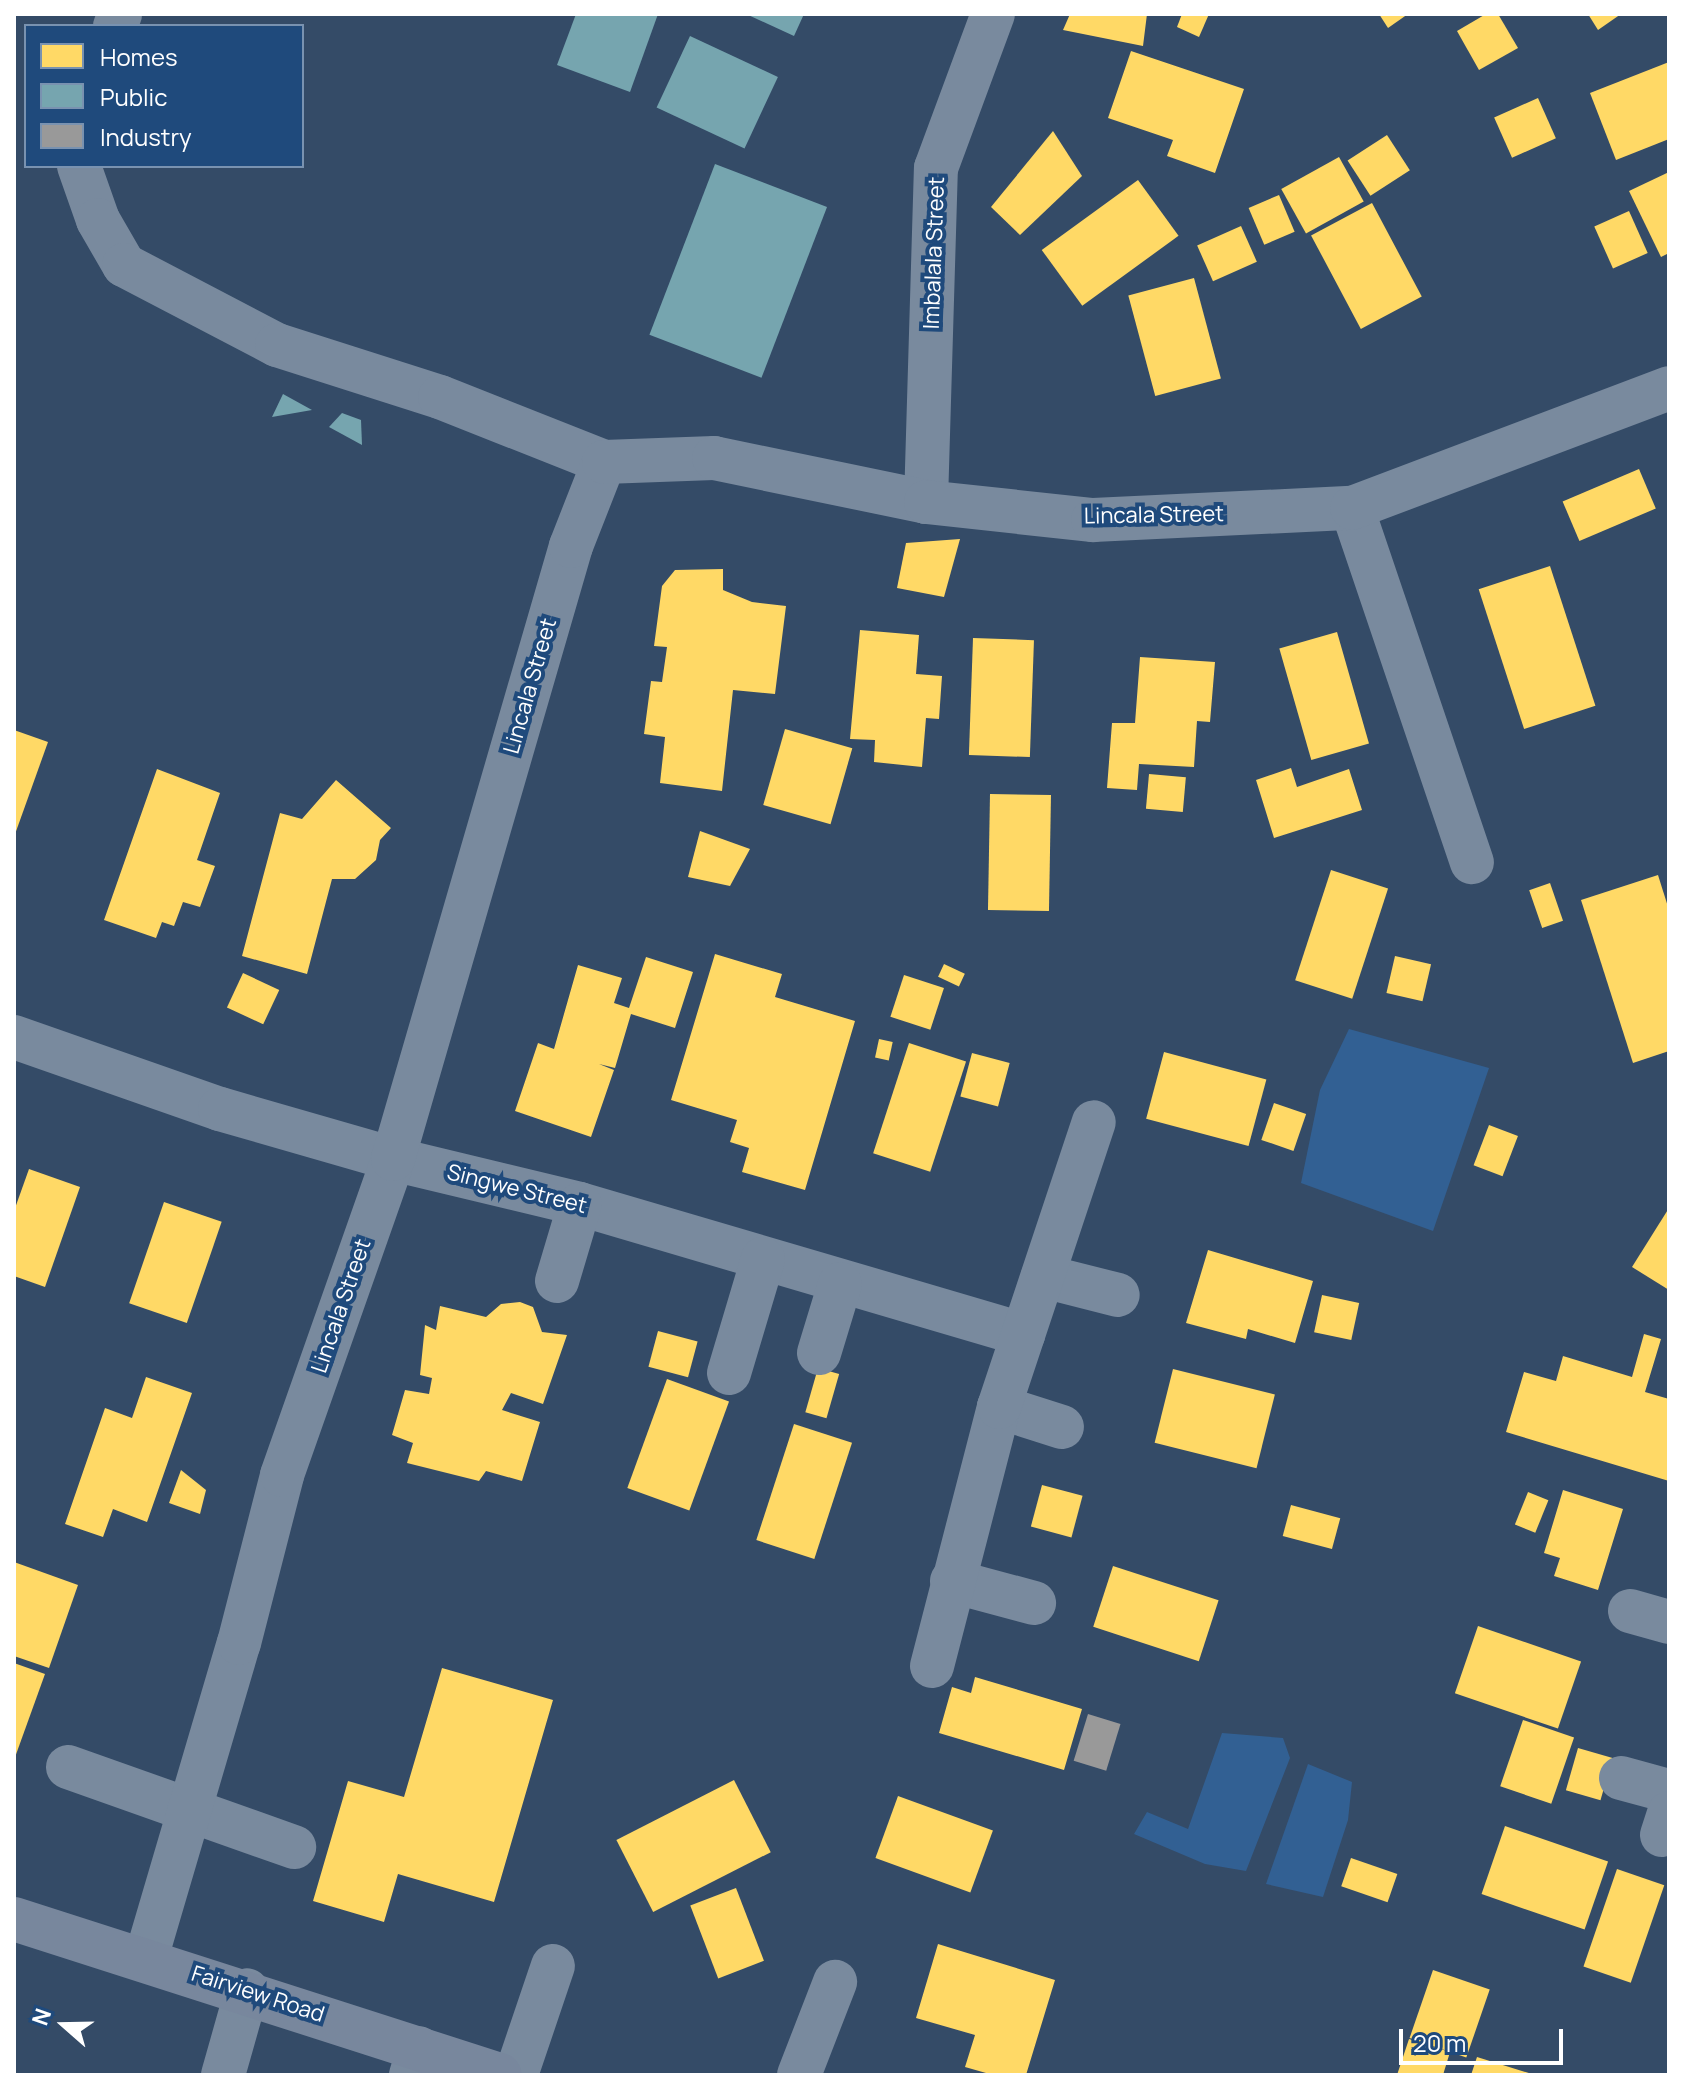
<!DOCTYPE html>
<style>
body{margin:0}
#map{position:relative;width:1683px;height:2089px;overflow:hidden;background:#344b67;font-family:Manrope,sans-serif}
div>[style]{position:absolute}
.green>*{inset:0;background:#326093}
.homes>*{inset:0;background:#ffd966;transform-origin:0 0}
.public>*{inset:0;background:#76a5af;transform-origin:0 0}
.industry>*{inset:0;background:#999;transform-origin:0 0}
.minor>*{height:44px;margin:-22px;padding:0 22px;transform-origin:22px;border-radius:22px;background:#798a9e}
.major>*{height:44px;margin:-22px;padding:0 22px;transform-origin:22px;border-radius:22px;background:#78879d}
span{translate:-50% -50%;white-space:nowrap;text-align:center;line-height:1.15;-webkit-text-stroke:8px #1f4a7c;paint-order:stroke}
.street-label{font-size:22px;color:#fff}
.frame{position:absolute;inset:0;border:16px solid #fff;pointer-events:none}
.legend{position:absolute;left:24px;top:24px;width:280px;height:144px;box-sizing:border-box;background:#1f4a7c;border:2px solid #7992b0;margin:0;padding:10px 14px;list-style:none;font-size:24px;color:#fff}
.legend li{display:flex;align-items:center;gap:16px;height:40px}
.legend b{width:40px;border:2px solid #7992b0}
.north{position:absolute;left:24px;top:1985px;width:80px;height:80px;-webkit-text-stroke:6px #1f4a7c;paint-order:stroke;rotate:290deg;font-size:22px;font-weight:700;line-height:32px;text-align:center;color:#fff}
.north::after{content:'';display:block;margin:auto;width:28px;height:36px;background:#fff;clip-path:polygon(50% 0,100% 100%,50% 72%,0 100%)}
.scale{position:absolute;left:1399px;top:2029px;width:164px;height:36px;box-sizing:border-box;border:4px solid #fff;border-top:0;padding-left:10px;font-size:24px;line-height:28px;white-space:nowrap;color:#fff;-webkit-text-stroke:6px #1f4a7c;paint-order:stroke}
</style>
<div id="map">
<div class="green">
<div style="clip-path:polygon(1349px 1029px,1489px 1068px,1433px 1231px,1301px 1183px,1320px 1090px)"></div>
<div style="clip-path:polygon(1222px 1733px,1283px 1738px,1290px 1758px,1246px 1871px,1205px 1864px,1134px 1834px,1147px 1812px,1188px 1829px)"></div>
<div style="clip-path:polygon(1308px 1764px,1352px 1782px,1348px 1820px,1323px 1897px,1266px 1884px)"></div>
</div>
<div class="homes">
<div style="clip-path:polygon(1070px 14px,1147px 14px,1143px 46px,1063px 30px)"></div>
<div style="clip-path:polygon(1182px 14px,1209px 14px,1199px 37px,1177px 27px)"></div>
<div style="clip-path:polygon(1379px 14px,1408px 14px,1388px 28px)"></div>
<div style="clip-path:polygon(1486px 14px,1498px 14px,1518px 48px,1479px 70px,1457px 31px)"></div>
<div style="clip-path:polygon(1588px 14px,1621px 14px,1598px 30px)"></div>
<div style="clip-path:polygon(1131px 51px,1244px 89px,1215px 173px,1167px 156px,1173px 140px,1108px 118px)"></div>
<div style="clip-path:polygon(1669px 62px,1669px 139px,1616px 160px,1590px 93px)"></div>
<div style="left:1538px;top:98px;width:44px;height:48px;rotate:66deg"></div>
<div style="clip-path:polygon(1053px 131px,1082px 176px,1020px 235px,991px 207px)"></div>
<div style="left:1387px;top:135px;width:42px;height:47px;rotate:57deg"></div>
<div style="left:1339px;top:157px;width:51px;height:66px;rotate:61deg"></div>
<div style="clip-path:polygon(1669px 172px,1669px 253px,1661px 257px,1629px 191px)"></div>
<div style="left:1138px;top:180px;width:69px;height:119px;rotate:54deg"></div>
<div style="left:1279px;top:195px;width:40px;height:33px;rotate:67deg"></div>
<div style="left:1372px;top:203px;width:106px;height:69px;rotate:62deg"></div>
<div style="left:1629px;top:211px;width:46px;height:38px;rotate:66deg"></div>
<div style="left:1241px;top:226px;width:39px;height:48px;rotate:66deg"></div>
<div style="left:1194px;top:278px;width:104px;height:68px;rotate:75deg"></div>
<div style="left:1639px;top:469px;width:43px;height:83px;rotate:67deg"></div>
<div style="clip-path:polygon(960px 539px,944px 597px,897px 588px,906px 543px)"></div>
<div style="left:1550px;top:566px;width:147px;height:75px;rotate:72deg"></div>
<div style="clip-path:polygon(723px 569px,723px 590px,752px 602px,786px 606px,775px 694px,733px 690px,722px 791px,660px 783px,665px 737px,644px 734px,651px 681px,662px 682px,667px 647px,654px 646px,662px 586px,675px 570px)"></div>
<div style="clip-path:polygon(860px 630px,919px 635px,916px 674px,942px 676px,939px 719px,926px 718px,922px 767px,874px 762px,875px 740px,850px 739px)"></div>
<div style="left:1337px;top:632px;width:116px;height:60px;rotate:74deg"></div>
<div style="left:973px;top:638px;width:61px;height:117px;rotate:2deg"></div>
<div style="clip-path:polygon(1140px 657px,1215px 662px,1210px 722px,1197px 721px,1194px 767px,1139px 764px,1137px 790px,1107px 788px,1112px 723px,1135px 723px)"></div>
<div style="left:785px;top:729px;width:70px;height:79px;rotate:16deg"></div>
<div style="clip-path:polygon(14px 730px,48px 742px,14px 837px)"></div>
<div style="clip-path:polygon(1291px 768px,1297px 787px,1349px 769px,1362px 810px,1274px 838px,1256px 780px)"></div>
<div style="clip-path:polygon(157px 769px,220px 793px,197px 860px,215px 866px,200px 907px,183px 902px,174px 926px,162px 922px,156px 938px,104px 920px)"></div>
<div style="left:1149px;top:774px;width:37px;height:35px;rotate:5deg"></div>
<div style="clip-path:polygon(336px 780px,391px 828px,380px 840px,376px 860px,355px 879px,332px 879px,307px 974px,242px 956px,280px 813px,302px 819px)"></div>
<div style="left:990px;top:794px;width:61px;height:116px;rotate:1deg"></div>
<div style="clip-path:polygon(700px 831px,750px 849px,730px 886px,688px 877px)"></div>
<div style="left:1331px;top:870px;width:60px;height:116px;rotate:18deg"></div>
<div style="clip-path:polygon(1658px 875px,1669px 910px,1669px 1051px,1633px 1063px,1581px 900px)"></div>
<div style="left:1550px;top:883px;width:40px;height:22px;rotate:71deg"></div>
<div style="clip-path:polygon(715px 954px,782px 974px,775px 997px,855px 1021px,805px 1190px,742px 1172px,749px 1148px,730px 1142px,737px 1120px,671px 1100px)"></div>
<div style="left:1395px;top:956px;width:37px;height:38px;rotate:13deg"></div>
<div style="clip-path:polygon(646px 957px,693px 972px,675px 1028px,631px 1014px,615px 1068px,599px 1064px,614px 1070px,591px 1137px,515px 1111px,538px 1043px,554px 1049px,578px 965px,622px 978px,614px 1003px,629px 1008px)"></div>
<div style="left:944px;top:964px;width:23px;height:14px;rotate:25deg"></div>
<div style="left:243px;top:973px;width:40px;height:38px;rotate:25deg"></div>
<div style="left:904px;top:975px;width:42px;height:44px;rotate:18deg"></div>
<div style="left:879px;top:1039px;width:14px;height:19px;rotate:12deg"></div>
<div style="left:909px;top:1043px;width:60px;height:116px;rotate:18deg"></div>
<div style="left:1164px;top:1052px;width:106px;height:69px;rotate:15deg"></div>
<div style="left:972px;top:1053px;width:39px;height:45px;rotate:15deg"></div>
<div style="left:1274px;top:1103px;width:34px;height:39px;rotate:19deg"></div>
<div style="left:1489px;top:1125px;width:31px;height:43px;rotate:21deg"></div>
<div style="clip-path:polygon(29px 1169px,80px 1187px,45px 1287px,14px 1276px,14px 1211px)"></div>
<div style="left:164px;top:1202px;width:61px;height:107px;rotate:19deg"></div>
<div style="clip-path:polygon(1669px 1208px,1669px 1290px,1632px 1267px)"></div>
<div style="clip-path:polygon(1208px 1250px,1313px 1281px,1295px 1343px,1248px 1329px,1246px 1339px,1186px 1323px)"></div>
<div style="left:1322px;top:1295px;width:38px;height:38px;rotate:12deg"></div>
<div style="clip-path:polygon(520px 1302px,533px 1307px,542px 1332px,567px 1335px,543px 1404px,511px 1393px,502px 1410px,540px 1422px,522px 1481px,486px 1471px,479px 1481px,407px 1463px,413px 1443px,392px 1435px,405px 1390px,429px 1394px,432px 1378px,420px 1375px,425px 1325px,436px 1330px,440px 1306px,486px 1317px,501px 1304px)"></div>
<div style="left:658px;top:1331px;width:41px;height:37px;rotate:15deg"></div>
<div style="clip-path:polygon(1644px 1334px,1661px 1339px,1645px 1392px,1669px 1399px,1669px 1481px,1506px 1432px,1524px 1372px,1556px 1381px,1563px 1356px,1632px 1377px)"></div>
<div style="left:818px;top:1368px;width:22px;height:46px;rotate:16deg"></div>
<div style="left:1173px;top:1369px;width:105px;height:76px;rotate:14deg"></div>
<div style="clip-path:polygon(146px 1377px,192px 1393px,147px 1522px,113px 1509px,103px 1537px,65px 1524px,105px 1408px,132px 1418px)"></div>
<div style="left:667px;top:1379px;width:66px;height:116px;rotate:20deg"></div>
<div style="left:794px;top:1424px;width:61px;height:122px;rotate:18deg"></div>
<div style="clip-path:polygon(181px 1470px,206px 1490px,200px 1514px,169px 1503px)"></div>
<div style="left:1042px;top:1485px;width:42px;height:43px;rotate:15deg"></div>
<div style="clip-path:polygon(1563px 1490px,1623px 1509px,1598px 1590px,1554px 1576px,1560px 1558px,1544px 1553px)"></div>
<div style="left:1528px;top:1492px;width:22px;height:35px;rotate:22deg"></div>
<div style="left:1291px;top:1505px;width:51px;height:32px;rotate:15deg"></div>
<div style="clip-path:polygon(14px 1562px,78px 1585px,49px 1668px,14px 1656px)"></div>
<div style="left:1113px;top:1566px;width:111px;height:64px;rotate:18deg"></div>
<div style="left:1478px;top:1626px;width:109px;height:71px;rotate:19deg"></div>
<div style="clip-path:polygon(14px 1663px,45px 1674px,14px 1760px)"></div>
<div style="clip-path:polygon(442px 1668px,553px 1700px,494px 1902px,398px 1874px,384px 1922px,313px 1901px,348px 1781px,404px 1797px)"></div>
<div style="clip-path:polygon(975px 1677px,1082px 1709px,1064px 1770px,939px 1733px,952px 1687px,971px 1693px)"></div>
<div style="left:1523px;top:1720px;width:54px;height:70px;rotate:19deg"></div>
<div style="left:1578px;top:1748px;width:36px;height:44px;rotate:16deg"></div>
<div style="left:734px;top:1780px;width:81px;height:132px;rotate:63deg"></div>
<div style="left:898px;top:1796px;width:101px;height:66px;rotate:20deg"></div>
<div style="left:1505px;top:1826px;width:109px;height:72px;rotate:19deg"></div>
<div style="left:1351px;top:1858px;width:49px;height:30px;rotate:19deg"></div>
<div style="left:1617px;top:1869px;width:50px;height:103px;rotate:19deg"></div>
<div style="left:736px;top:1888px;width:78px;height:49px;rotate:69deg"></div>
<div style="clip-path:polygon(938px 1944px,1055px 1980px,1026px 2075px,993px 2075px,965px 2067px,975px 2035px,916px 2018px)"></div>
<div style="left:1433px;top:1970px;width:60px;height:72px;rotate:19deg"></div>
<div style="clip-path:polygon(1409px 2039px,1450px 2052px,1443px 2075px,1397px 2075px)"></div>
<div style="clip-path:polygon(1477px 2057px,1532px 2074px,1531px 2075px,1471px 2075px)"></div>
</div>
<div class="public">
<div style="clip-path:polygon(576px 14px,658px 14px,630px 92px,557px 65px)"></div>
<div style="clip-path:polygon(746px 14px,804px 14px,794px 36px)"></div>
<div style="left:690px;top:36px;width:97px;height:79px;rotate:25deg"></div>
<div style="left:715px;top:164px;width:120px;height:183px;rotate:21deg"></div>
<div style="clip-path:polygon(283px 394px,312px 410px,272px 417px)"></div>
<div style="clip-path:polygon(342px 413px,361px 420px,362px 445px,329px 427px)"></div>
</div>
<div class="industry">
<div style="left:1088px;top:1714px;width:34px;height:49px;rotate:17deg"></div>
</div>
<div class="minor">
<div style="left:115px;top:26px;width:13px;rotate:-67deg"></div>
<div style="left:79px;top:166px;width:57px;rotate:70.6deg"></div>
<div style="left:98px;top:220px;width:52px;rotate:60deg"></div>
<div style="left:124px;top:265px;width:173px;rotate:27.6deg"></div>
<div style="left:277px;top:345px;width:171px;rotate:17.7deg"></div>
<div style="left:440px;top:397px;width:176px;rotate:21.6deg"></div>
<div style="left:926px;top:502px;width:334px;rotate:-88.3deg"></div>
<div style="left:936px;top:168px;width:164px;rotate:-69.7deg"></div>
<div style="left:1352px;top:508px;width:374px;rotate:71.3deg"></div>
<div style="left:14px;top:1037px;width:218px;rotate:19.3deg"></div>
<div style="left:220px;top:1109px;width:180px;rotate:16.1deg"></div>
<div style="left:393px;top:1159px;width:192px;rotate:13.5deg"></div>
<div style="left:580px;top:1204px;width:462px;rotate:16.4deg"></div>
<div style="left:1043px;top:1276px;width:77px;rotate:14.2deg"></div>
<div style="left:557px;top:1281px;width:80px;rotate:-73.4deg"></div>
<div style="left:819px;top:1353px;width:72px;rotate:-73.1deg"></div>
<div style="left:729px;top:1373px;width:119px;rotate:-73.4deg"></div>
<div style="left:999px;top:1407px;width:66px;rotate:17.6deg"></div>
<div style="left:952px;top:1581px;width:85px;rotate:15deg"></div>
<div style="left:1630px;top:1611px;width:41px;rotate:15.8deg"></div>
<div style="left:932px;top:1666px;width:268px;rotate:-75.5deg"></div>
<div style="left:999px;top:1407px;width:300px;rotate:-71.6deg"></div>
<div style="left:68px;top:1767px;width:240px;rotate:19.5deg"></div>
<div style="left:1621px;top:1778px;width:50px;rotate:15.2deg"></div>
<div style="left:1662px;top:1835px;width:23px;rotate:-72deg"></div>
<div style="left:146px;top:1958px;width:328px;rotate:-73.6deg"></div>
<div style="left:239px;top:1643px;width:173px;rotate:-75.6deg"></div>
<div style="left:282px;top:1475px;width:335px;rotate:-70.6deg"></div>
<div style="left:393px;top:1159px;width:638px;rotate:-73.81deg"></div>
<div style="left:571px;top:546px;width:90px;rotate:-68.6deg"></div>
<div style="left:604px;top:462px;width:110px;rotate:-2.1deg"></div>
<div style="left:714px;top:458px;width:217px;rotate:11.7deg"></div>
<div style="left:926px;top:502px;width:168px;rotate:6.2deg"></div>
<div style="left:1093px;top:520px;width:259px;rotate:-2.7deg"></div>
<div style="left:1352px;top:508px;width:339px;rotate:-20.7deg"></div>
<div style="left:223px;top:2075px;width:88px;rotate:-74.2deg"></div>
<div style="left:411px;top:2075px;width:28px;rotate:-73deg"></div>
<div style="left:516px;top:2075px;width:115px;rotate:-71.3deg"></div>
<div style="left:799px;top:2075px;width:100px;rotate:-68.8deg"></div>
</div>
<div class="major">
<div style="left:14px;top:1919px;width:510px;rotate:17.8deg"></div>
</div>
<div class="street-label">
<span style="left:934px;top:253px;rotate:-88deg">Imbalala Street</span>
<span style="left:1154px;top:515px;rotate:-1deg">Lincala Street</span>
<span style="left:530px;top:686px;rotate:-74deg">Lincala Street</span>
<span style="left:517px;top:1189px;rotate:14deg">Singwe Street</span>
<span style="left:341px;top:1306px;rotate:-71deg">Lincala Street</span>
<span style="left:258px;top:1994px;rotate:18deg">Fairview Road</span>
</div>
<div class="frame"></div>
<ul class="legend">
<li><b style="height:22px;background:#ffd966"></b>Homes</li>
<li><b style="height:22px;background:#76a5af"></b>Public</li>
<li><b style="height:22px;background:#999"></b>Industry</li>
</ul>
<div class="north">N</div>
<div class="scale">20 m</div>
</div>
